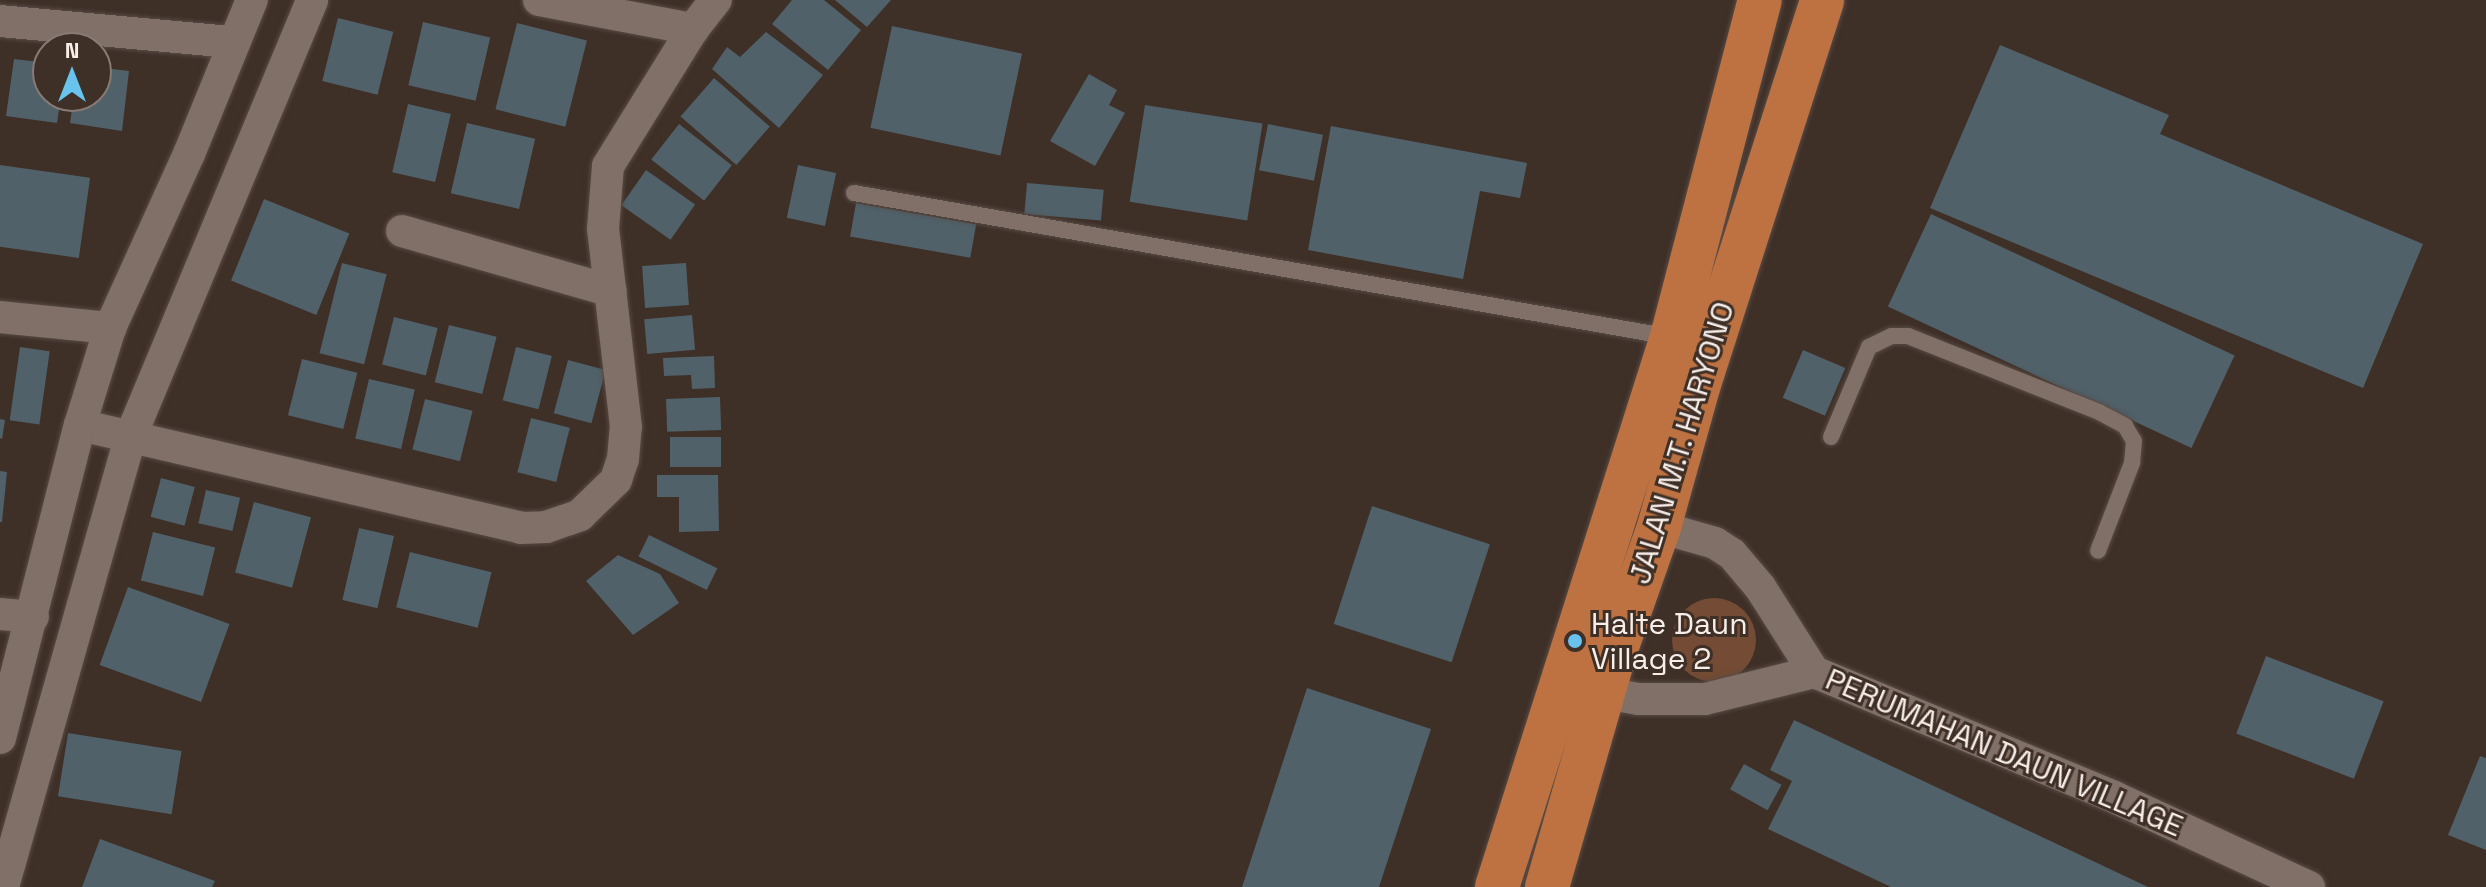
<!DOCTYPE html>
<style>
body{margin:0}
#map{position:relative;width:2486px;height:887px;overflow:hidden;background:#3e2f27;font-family:"Space Grotesk",sans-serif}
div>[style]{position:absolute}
.green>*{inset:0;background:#744b34}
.round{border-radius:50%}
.building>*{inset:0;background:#50616a;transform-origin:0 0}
.roads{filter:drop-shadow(0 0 2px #574b44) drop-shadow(0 0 2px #574b44)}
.service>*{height:16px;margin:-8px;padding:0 8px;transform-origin:8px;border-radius:8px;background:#817067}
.minor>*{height:32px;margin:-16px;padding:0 16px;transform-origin:16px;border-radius:16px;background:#817067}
.primary>*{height:44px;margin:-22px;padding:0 22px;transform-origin:22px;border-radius:22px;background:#be7241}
.dots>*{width:22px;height:22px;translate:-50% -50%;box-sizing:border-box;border:4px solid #3e2f27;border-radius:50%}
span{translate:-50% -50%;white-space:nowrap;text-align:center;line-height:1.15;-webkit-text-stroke:6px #3e2f27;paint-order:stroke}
.street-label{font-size:30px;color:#f8eee9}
.poi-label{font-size:30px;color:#f8eee9}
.left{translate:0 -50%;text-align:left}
.north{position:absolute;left:32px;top:32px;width:80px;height:80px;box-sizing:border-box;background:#3e2f27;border:2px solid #887b75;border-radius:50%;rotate:0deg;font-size:22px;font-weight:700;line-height:32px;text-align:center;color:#f8eee9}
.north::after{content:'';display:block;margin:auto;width:28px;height:36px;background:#66c4ef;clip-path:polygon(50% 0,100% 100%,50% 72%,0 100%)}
</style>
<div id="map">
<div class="green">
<div class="round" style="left:1672px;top:598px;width:84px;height:84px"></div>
</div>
<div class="building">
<div style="clip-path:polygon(792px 0,824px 0,861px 30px,828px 70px,772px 24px)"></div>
<div style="clip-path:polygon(835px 0,891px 0,867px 27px)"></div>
<div style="left:338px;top:18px;width:57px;height:65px;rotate:14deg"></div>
<div style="left:423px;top:22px;width:69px;height:65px;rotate:13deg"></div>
<div style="left:517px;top:23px;width:72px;height:89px;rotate:14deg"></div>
<div style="left:892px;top:26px;width:133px;height:104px;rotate:12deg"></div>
<div style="clip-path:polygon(766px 32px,823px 75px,779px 128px,712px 69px,727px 47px,740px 57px)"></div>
<div style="clip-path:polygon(2000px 45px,2169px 115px,2160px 134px,2423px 244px,2363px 388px,1930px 208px)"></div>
<div style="clip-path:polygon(14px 59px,48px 63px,48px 96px,61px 96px,57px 123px,6px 116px)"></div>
<div style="clip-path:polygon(96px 67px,129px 71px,122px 131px,70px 123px,74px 96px,96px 96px)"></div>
<div style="clip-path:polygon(1089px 74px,1117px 90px,1109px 105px,1125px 113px,1095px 166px,1050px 141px)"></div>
<div style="left:714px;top:78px;width:74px;height:51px;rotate:41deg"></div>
<div style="left:408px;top:104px;width:44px;height:70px;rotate:13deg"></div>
<div style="left:1145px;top:105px;width:119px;height:98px;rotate:9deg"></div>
<div style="left:467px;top:123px;width:70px;height:72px;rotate:13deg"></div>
<div style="left:679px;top:124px;width:67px;height:45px;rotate:38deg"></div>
<div style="left:1268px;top:124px;width:56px;height:47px;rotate:11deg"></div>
<div style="clip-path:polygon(1331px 126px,1527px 163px,1520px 198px,1480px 191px,1463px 279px,1308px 250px)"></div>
<div style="left:0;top:165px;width:91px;height:81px;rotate:8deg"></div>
<div style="left:798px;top:165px;width:39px;height:54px;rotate:12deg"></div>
<div style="left:646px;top:170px;width:60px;height:43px;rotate:35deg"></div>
<div style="left:1027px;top:183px;width:77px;height:31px;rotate:5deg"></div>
<div style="left:264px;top:199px;width:92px;height:88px;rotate:22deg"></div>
<div style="left:856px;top:203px;width:122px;height:34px;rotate:10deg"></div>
<div style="left:1931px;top:214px;width:335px;height:102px;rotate:25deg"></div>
<div style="left:342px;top:263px;width:46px;height:93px;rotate:14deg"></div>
<div style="left:686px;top:263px;width:42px;height:44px;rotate:86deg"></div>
<div style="left:692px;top:315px;width:35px;height:48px;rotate:85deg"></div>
<div style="left:394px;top:317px;width:45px;height:49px;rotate:14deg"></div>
<div style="left:449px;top:325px;width:49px;height:59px;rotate:14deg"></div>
<div style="left:20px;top:347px;width:30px;height:74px;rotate:8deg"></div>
<div style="left:516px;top:347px;width:37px;height:55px;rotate:14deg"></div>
<div style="left:1803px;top:350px;width:46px;height:52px;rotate:23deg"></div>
<div style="clip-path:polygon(714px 356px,715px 388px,692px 389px,691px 375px,664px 376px,663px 358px)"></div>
<div style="left:302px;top:359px;width:57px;height:58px;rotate:14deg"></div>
<div style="left:568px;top:360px;width:39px;height:55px;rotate:15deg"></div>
<div style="left:369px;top:379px;width:47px;height:61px;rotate:13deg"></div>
<div style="left:720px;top:397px;width:33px;height:54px;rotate:88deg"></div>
<div style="left:425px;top:399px;width:49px;height:52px;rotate:14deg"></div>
<div style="left:531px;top:418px;width:40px;height:56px;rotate:14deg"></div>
<div style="clip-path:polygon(0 419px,5px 420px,2px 439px,0 438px)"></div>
<div style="left:721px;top:437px;width:30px;height:51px;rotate:90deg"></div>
<div style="clip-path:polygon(0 471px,7px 472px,2px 522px,0 522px)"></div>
<div style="clip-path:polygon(657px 475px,718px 475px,719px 531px,679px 532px,679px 497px,657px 497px)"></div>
<div style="left:161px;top:478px;width:35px;height:40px;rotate:15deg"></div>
<div style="left:206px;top:490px;width:35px;height:34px;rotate:13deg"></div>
<div style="left:254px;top:502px;width:59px;height:73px;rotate:15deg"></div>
<div style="left:1372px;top:506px;width:124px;height:124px;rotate:18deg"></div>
<div style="left:359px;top:528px;width:36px;height:74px;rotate:13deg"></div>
<div style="left:153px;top:532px;width:64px;height:50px;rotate:14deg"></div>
<div style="left:649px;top:535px;width:76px;height:24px;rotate:26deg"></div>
<div style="left:410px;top:552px;width:84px;height:57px;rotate:14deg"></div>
<div style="clip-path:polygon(618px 555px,660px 574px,679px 603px,633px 635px,586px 581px)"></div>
<div style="left:128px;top:587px;width:108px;height:83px;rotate:20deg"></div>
<div style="left:2266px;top:656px;width:126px;height:83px;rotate:21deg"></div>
<div style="clip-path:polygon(1307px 688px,1431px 729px,1379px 887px,1242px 887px)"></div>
<div style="clip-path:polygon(1794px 720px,2148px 887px,1891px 887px,1768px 829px,1792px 781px,1770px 770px)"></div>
<div style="left:68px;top:733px;width:115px;height:64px;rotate:9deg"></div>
<div style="clip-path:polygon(2480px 756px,2486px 758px,2486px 850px,2448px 835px)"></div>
<div style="left:1744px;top:764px;width:43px;height:29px;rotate:29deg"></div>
<div style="clip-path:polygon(100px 839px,215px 881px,212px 887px,82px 887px)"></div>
</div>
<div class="roads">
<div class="service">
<div style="left:854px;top:193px;width:830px;rotate:10deg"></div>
<div style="left:1831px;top:437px;width:98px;rotate:-67.1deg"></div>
<div style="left:1869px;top:347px;width:25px;rotate:-26deg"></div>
<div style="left:1892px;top:336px;width:16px"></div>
<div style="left:1908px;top:336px;width:206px;rotate:21.7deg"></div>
<div style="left:2099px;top:412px;width:30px;rotate:28deg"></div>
<div style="left:2125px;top:426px;width:17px;rotate:59deg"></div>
<div style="left:2134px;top:441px;width:22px;rotate:95deg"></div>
<div style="left:2132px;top:463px;width:94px;rotate:111.1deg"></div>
</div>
<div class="minor">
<div style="left:539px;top:0;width:157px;rotate:10.7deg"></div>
<div style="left:0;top:21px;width:234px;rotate:5.2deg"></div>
<div style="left:402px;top:231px;width:217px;rotate:16deg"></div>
<div style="left:0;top:317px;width:111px;rotate:5.7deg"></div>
<div style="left:80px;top:425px;width:453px;rotate:13.1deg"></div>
<div style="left:521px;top:528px;width:25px;rotate:-2deg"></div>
<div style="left:546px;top:527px;width:36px;rotate:-19deg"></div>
<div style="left:580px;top:515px;width:50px;rotate:-44.2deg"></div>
<div style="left:616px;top:480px;width:22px;rotate:-72deg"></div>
<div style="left:623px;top:459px;width:32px;rotate:-85deg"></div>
<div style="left:626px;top:427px;width:199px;rotate:-96.6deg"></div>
<div style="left:603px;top:229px;width:63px;rotate:-85.5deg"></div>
<div style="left:608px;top:166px;width:161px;rotate:-58.2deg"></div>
<div style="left:693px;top:29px;width:37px;rotate:-52deg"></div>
<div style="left:1659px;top:527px;width:58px;rotate:15.9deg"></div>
<div style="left:1715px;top:543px;width:20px;rotate:33deg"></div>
<div style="left:1732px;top:554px;width:43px;rotate:49.7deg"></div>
<div style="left:1760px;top:587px;width:101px;rotate:57.6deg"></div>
<div style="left:1814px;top:672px;width:325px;rotate:22.6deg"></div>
<div style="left:2114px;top:797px;width:215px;rotate:24.8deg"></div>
<div style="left:0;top:614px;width:33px;rotate:5deg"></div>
<div style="left:1604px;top:693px;width:35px;rotate:10deg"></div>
<div style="left:1638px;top:699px;width:67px"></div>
<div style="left:1705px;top:699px;width:112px;rotate:-13.9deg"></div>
<div style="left:0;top:738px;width:323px;rotate:-75.7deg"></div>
<div style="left:80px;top:425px;width:102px;rotate:-72.8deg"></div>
<div style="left:110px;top:328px;width:191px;rotate:-65.6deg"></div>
<div style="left:189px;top:154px;width:166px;rotate:-67.8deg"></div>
<div style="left:3px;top:887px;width:467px;rotate:-74.2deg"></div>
<div style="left:130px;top:438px;width:474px;rotate:-67.4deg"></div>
</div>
<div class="primary">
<div style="left:1497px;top:887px;width:577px;rotate:-72.35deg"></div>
<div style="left:1672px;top:337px;width:348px;rotate:-75.4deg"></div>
<div style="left:1547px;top:887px;width:245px;rotate:-73.9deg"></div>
<div style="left:1615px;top:652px;width:133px;rotate:-70.6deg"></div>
<div style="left:1659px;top:527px;width:148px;rotate:-74.4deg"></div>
<div style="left:1699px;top:384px;width:403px;rotate:-72.2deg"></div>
</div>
</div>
<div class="dots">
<div style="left:1575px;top:641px;background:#66c4ef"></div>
</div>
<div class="street-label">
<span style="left:1682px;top:443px;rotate:-73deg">JALAN M.T. HARYONO</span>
<span style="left:2004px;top:753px;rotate:23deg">PERUMAHAN DAUN VILLAGE</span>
</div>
<div class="poi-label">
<span class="left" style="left:1591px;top:641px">Halte Daun<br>Village 2</span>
</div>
<div class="north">N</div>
</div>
